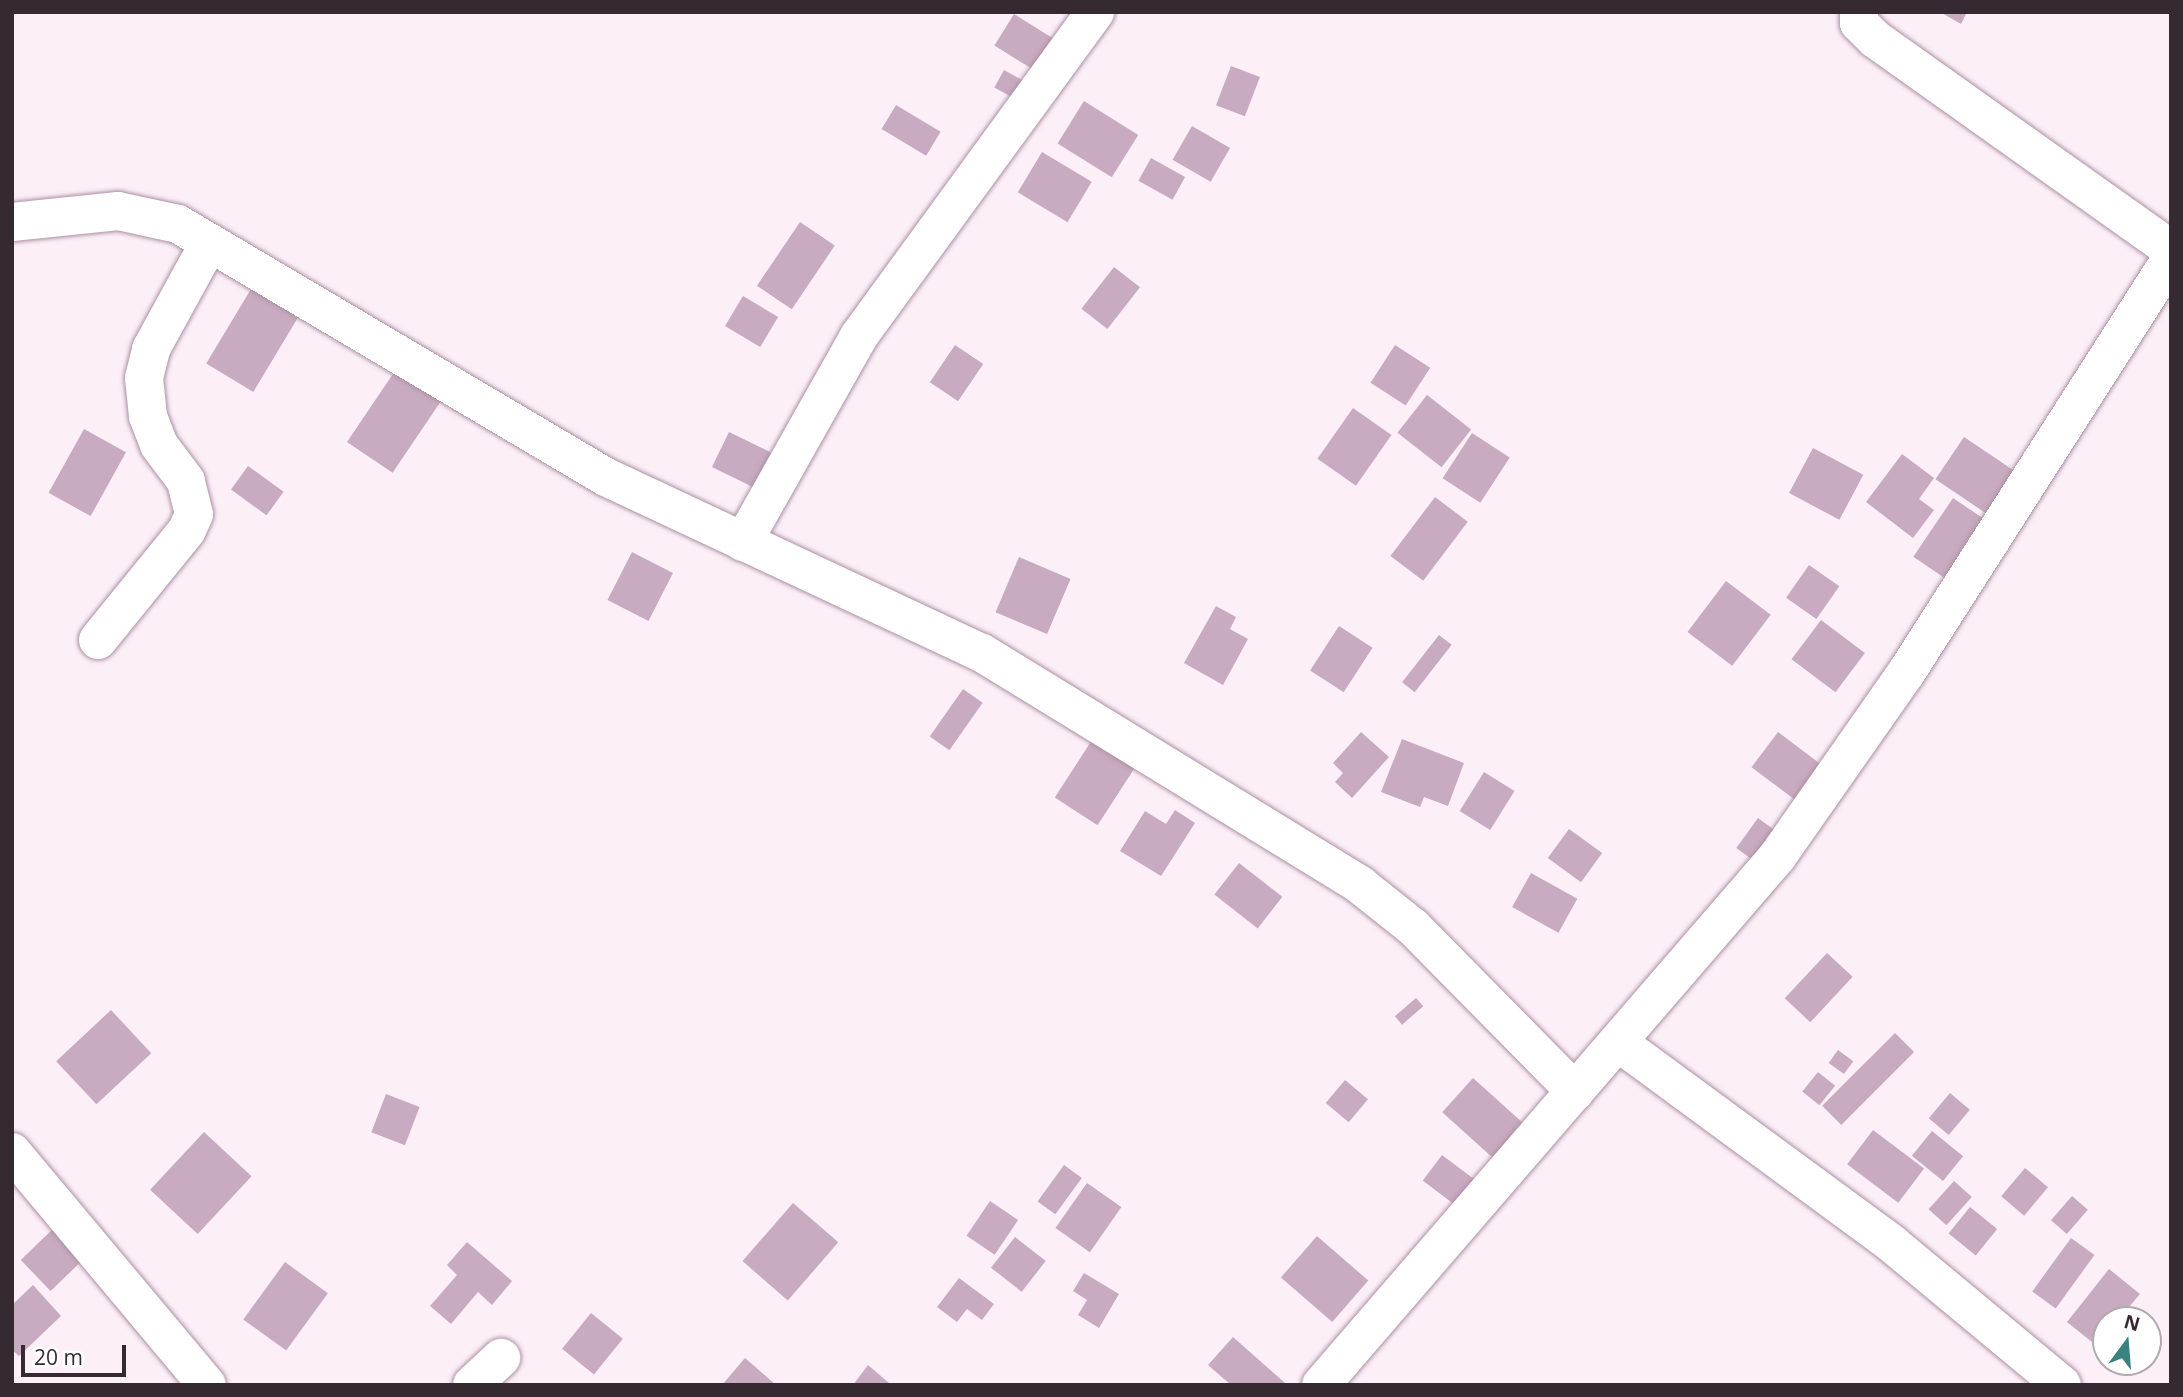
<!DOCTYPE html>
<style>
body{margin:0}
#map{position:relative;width:2183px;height:1397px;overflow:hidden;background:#fceff8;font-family:"Open Sans",sans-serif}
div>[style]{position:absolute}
.building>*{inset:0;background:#c8abc0;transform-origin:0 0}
.roads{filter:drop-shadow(0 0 2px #ac8fa3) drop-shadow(0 0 2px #ac8fa3)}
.minor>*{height:38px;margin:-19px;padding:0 19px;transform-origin:19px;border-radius:19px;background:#fff}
span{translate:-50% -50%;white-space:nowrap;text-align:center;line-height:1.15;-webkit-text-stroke:5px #fff;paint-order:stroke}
.frame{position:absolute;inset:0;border:14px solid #362a32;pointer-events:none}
.north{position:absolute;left:2092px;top:1306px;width:70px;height:70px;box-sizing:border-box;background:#fff;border:2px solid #afaaad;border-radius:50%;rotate:16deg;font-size:19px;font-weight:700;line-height:28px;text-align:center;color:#362a32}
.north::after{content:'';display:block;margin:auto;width:24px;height:32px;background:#398280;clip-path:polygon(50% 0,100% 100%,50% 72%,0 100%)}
.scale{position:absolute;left:21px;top:1345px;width:105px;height:32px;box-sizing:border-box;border:4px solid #362a32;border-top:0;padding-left:9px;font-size:21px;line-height:24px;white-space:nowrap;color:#362a32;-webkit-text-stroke:5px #fff;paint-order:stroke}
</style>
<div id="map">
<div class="building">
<div style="clip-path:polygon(1940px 12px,1967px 12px,1961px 24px)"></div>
<div style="left:1014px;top:14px;width:49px;height:37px;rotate:32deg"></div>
<div style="left:1231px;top:66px;width:31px;height:42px;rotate:21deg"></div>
<div style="left:1004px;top:70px;width:26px;height:20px;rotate:29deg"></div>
<div style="left:1084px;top:101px;width:64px;height:50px;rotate:32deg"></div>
<div style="left:896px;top:105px;width:52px;height:28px;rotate:31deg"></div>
<div style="left:1192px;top:126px;width:44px;height:39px;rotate:30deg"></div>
<div style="left:1042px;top:152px;width:58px;height:47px;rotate:31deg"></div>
<div style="left:1151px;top:158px;width:39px;height:26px;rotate:29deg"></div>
<div style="left:800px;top:222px;width:42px;height:77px;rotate:34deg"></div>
<div style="left:1114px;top:267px;width:33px;height:53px;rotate:38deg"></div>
<div style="left:251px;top:289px;width:55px;height:87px;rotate:31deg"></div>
<div style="left:743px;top:296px;width:41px;height:35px;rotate:31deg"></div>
<div style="left:955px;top:345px;width:34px;height:45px;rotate:34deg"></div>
<div style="left:1395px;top:345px;width:42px;height:45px;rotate:33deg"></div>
<div style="left:399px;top:365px;width:55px;height:93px;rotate:34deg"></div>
<div style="left:1427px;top:395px;width:56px;height:48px;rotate:38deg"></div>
<div style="left:1353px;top:408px;width:47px;height:62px;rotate:35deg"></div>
<div style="left:84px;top:429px;width:48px;height:73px;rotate:29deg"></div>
<div style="left:729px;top:432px;width:49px;height:39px;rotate:26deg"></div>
<div style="left:1472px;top:433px;width:45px;height:54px;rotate:33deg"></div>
<div style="left:1964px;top:437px;width:61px;height:51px;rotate:34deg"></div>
<div style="left:1813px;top:448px;width:57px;height:51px;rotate:28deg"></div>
<div style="clip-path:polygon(1902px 454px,1934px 478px,1919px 499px,1934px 510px,1913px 538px,1866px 502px)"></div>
<div style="left:248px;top:466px;width:44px;height:29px;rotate:36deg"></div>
<div style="left:1435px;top:497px;width:41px;height:74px;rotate:37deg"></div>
<div style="left:1953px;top:498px;width:48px;height:71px;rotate:34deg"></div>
<div style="left:632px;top:552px;width:46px;height:54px;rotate:27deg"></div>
<div style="left:1019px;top:557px;width:56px;height:60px;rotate:23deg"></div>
<div style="left:1809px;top:565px;width:37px;height:40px;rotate:35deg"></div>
<div style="left:1726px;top:581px;width:56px;height:64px;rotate:37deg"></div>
<div style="clip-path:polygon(1216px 606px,1236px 617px,1230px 629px,1248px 639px,1223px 685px,1184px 663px)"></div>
<div style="left:1821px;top:620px;width:55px;height:49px;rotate:37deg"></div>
<div style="left:1339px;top:626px;width:40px;height:53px;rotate:33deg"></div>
<div style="left:1439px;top:635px;width:16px;height:60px;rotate:38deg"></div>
<div style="left:963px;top:689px;width:24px;height:58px;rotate:35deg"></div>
<div style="clip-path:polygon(1361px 732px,1389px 757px,1352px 798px,1335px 782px,1343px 773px,1333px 763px)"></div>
<div style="left:1778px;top:732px;width:63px;height:44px;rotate:37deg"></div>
<div style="left:1094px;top:737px;width:51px;height:72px;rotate:33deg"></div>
<div style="clip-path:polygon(1402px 739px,1464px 763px,1448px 806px,1424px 797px,1420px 807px,1381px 792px)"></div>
<div style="left:1484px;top:772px;width:36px;height:46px;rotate:32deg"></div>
<div style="clip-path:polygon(1175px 810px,1195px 823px,1161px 876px,1120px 851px,1145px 811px,1166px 824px)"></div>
<div style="left:1758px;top:818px;width:31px;height:37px;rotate:36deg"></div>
<div style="left:1569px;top:829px;width:41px;height:36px;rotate:36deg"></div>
<div style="left:1239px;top:863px;width:55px;height:40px;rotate:38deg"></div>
<div style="left:1531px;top:873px;width:53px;height:39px;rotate:29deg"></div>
<div style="left:1827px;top:953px;width:35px;height:62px;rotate:43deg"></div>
<div style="left:1416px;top:998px;width:11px;height:28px;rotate:49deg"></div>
<div style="left:111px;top:1010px;width:59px;height:75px;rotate:47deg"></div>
<div style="left:1895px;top:1033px;width:27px;height:103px;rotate:45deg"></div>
<div style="left:1838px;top:1050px;width:19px;height:16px;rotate:36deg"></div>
<div style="left:1818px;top:1072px;width:22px;height:25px;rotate:39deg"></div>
<div style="left:1473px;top:1078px;width:71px;height:46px;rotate:42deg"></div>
<div style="left:1345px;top:1080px;width:30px;height:30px;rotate:40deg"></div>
<div style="left:1950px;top:1093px;width:26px;height:33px;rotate:40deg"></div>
<div style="left:386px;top:1094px;width:36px;height:41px;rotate:21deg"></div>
<div style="left:1873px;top:1130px;width:64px;height:43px;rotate:37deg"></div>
<div style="left:1932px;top:1131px;width:40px;height:32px;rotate:39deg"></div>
<div style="left:204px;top:1132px;width:65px;height:79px;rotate:43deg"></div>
<div style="left:1442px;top:1155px;width:40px;height:32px;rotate:37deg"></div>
<div style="left:1064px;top:1165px;width:22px;height:45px;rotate:36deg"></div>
<div style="left:2025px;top:1168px;width:30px;height:37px;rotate:40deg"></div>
<div style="left:1954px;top:1181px;width:24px;height:38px;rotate:42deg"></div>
<div style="left:1087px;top:1183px;width:42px;height:55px;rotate:35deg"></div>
<div style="left:2072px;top:1196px;width:21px;height:32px;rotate:41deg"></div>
<div style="left:990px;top:1201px;width:34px;height:42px;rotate:34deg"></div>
<div style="left:793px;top:1203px;width:60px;height:77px;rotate:41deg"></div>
<div style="left:1970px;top:1207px;width:35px;height:34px;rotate:39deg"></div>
<div style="left:56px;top:1226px;width:43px;height:49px;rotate:46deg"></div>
<div style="left:1317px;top:1236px;width:68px;height:55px;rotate:41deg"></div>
<div style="left:1015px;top:1237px;width:39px;height:39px;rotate:38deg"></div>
<div style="left:2071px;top:1238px;width:29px;height:66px;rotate:36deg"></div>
<div style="clip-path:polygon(467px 1242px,512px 1281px,492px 1305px,478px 1292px,451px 1324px,430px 1306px,457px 1275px,447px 1265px)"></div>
<div style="left:285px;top:1262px;width:53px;height:71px;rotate:36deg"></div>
<div style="clip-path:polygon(2109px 1269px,2140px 1294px,2118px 1320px,2106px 1320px,2106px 1335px,2097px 1346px,2067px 1322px)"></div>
<div style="clip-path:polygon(1084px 1273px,1119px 1294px,1099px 1328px,1078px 1315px,1087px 1300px,1073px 1291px)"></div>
<div style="clip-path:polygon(959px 1278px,994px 1304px,982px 1320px,967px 1309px,957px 1322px,937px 1307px)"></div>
<div style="clip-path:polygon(33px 1285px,61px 1316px,19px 1356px,12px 1350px,12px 1305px)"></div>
<div style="left:591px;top:1313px;width:41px;height:46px;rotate:39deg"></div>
<div style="clip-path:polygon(1233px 1337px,1285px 1383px,1283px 1385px,1231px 1385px,1208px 1365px)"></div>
<div style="clip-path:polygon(745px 1358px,776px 1385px,722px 1385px)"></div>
<div style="clip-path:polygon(868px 1365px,889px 1383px,888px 1385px,853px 1385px)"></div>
</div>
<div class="roads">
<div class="minor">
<div style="left:1859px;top:12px;width:11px;rotate:90deg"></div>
<div style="left:1859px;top:23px;width:23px;rotate:45deg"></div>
<div style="left:1875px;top:39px;width:363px;rotate:35.4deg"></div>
<div style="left:12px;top:222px;width:107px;rotate:-5.9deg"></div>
<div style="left:118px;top:211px;width:61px;rotate:12.2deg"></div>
<div style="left:178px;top:224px;width:497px;rotate:30.6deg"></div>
<div style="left:606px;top:477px;width:415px;rotate:25.1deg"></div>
<div style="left:982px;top:653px;width:444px;rotate:31.5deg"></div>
<div style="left:1360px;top:885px;width:68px;rotate:38.4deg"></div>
<div style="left:1413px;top:927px;width:231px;rotate:45.4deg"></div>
<div style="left:1575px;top:1091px;width:309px;rotate:-49.2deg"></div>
<div style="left:1777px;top:857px;width:225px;rotate:-55deg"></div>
<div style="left:1906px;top:673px;width:492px;rotate:-57.4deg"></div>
<div style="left:743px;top:542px;width:236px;rotate:-60.6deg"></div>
<div style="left:859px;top:336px;width:401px;rotate:-53.9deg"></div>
<div style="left:98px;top:640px;width:141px;rotate:-51deg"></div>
<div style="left:187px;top:530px;width:17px;rotate:-66deg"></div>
<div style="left:194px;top:514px;width:34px;rotate:-104deg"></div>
<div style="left:186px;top:481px;width:45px;rotate:-126.9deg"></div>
<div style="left:159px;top:445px;width:31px;rotate:-111deg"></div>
<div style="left:148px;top:416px;width:38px;rotate:-96deg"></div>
<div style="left:144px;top:378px;width:30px;rotate:-76deg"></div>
<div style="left:151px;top:349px;width:121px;rotate:-61.3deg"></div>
<div style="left:1619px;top:1043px;width:338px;rotate:36.3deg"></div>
<div style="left:1891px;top:1243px;width:222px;rotate:39.7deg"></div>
<div style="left:12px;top:1152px;width:304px;rotate:50.1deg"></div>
<div style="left:472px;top:1385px;width:40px;rotate:-43deg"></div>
<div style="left:1321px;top:1385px;width:389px;rotate:-49.2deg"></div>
</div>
</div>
<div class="frame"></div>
<div class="north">N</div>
<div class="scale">20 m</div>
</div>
